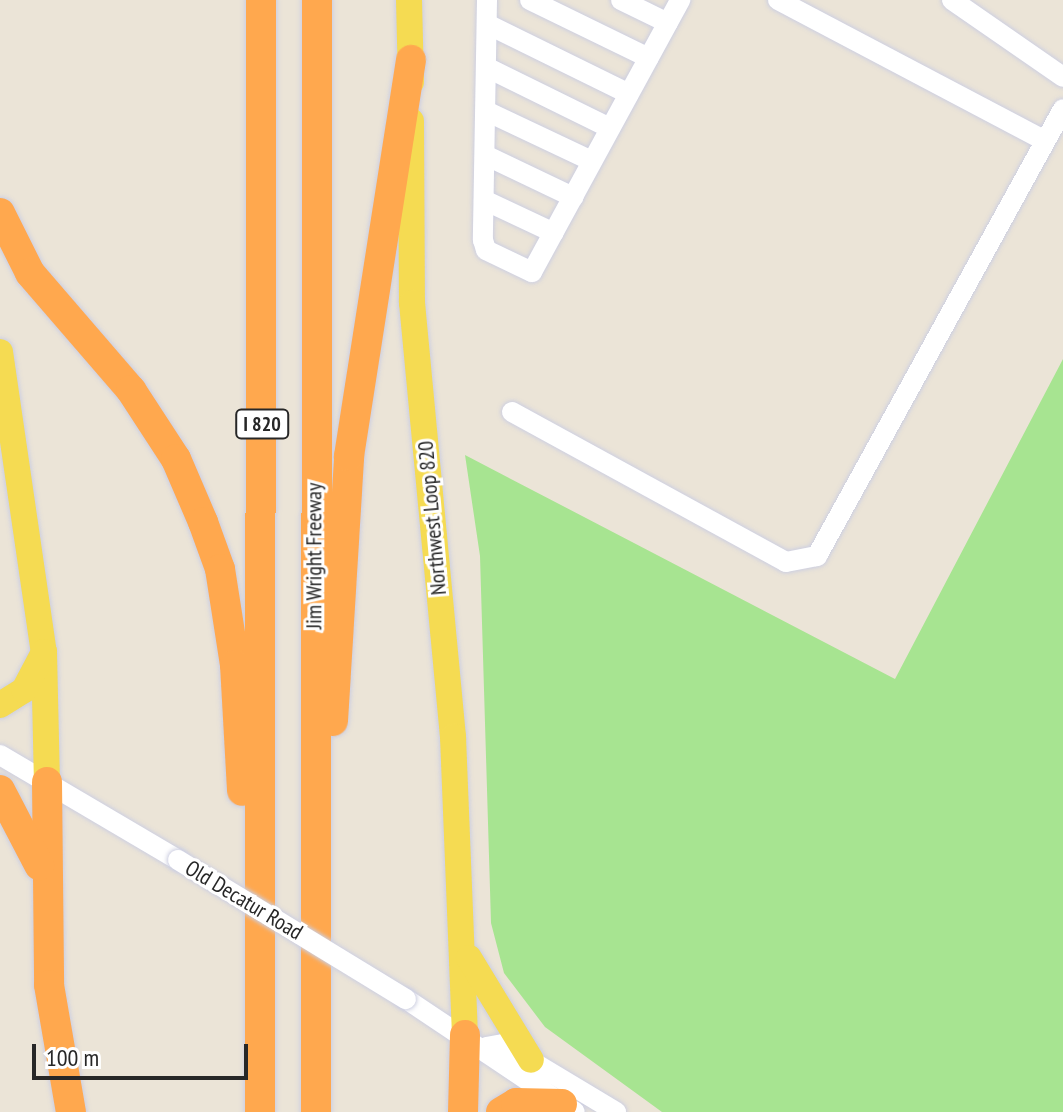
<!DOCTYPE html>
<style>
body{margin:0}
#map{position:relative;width:1063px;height:1112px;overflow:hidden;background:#ebe4d7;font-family:"PT Sans Narrow",sans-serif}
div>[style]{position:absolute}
.green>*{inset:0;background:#a7e491}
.roads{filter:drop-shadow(0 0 2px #cdcfe1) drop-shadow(0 0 2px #cdcfe1)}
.minor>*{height:20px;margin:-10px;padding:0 10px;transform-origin:10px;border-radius:10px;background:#fff}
.major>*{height:26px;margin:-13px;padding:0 13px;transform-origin:13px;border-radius:13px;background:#f5db52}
.highway>*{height:30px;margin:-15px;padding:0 15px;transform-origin:15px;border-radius:15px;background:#ffa84e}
.bridges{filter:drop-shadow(0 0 2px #cdcfe1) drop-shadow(0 0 2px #cdcfe1)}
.minor-bridge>*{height:20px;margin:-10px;padding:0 10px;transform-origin:10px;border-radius:10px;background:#fff}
span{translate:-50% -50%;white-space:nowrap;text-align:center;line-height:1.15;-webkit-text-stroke:6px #fff;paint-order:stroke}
.shield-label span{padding:2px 6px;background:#fff;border:2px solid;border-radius:6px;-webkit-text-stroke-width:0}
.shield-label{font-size:20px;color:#272727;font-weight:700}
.street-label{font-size:22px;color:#272727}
.scale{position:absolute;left:32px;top:1044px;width:216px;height:36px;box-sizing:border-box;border:4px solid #272727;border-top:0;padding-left:10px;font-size:24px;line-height:28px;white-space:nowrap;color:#272727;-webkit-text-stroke:6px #fff;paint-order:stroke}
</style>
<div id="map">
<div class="green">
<div style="clip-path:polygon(1063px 359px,1063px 1112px,662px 1112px,545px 1027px,504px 973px,491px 923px,480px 556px,465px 455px,895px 679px)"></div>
</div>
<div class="roads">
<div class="minor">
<div style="left:487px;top:0;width:240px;rotate:91deg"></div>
<div style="left:483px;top:240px;width:10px;rotate:73deg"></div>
<div style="left:486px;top:250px;width:51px;rotate:25.6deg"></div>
<div style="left:532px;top:272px;width:310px;rotate:-61.4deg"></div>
<div style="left:530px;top:0;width:132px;rotate:26deg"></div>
<div style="left:621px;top:0;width:52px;rotate:26.1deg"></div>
<div style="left:778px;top:0;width:302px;rotate:27.8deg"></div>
<div style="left:952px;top:0;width:135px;rotate:34.7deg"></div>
<div style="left:487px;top:24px;width:158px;rotate:26.2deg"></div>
<div style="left:486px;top:67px;width:138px;rotate:26.2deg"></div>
<div style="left:486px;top:111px;width:117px;rotate:25.3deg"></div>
<div style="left:485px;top:155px;width:98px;rotate:25.5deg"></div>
<div style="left:484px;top:200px;width:77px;rotate:25.2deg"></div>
<div style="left:512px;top:412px;width:312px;rotate:28.7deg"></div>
<div style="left:786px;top:562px;width:32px;rotate:-11deg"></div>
<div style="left:817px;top:556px;width:510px;rotate:-61.17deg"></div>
<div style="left:0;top:755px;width:207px;rotate:30.5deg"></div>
<div style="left:406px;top:999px;width:203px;rotate:33.8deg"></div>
<div style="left:486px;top:1047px;width:17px;rotate:-10deg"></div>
<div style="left:503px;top:1044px;width:132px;rotate:31deg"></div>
</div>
<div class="major">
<div style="left:409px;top:0;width:82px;rotate:88.6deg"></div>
<div style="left:411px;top:121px;width:182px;rotate:89.7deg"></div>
<div style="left:412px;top:303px;width:436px;rotate:84.6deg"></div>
<div style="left:453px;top:737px;width:298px;rotate:87.7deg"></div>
<div style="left:0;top:352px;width:303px;rotate:81.7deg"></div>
<div style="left:44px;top:652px;width:130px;rotate:88.7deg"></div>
<div style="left:0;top:705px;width:28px;rotate:-32deg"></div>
<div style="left:24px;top:690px;width:43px;rotate:-62.2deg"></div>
<div style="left:469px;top:958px;width:119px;rotate:58.7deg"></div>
</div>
<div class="highway">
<div style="left:0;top:213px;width:67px;rotate:63.4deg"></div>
<div style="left:30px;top:273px;width:155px;rotate:49.2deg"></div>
<div style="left:131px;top:390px;width:82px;rotate:56.9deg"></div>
<div style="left:176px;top:459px;width:69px;rotate:66.8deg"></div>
<div style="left:203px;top:522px;width:50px;rotate:70.1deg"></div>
<div style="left:220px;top:569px;width:97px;rotate:81.1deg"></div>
<div style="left:235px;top:665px;width:126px;rotate:86.8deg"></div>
<div style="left:333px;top:721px;width:265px;rotate:-86.5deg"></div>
<div style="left:349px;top:456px;width:401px;rotate:-81.1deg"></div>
<div style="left:47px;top:782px;width:203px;rotate:89.4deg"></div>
<div style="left:49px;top:985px;width:129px;rotate:80.2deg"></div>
<div style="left:0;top:790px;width:85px;rotate:62.5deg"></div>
<div style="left:260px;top:1112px;width:1112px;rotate:-89.95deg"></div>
<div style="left:316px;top:1112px;width:1112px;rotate:-89.95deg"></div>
<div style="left:463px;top:1112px;width:77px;rotate:-88.5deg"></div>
<div style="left:501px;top:1112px;width:17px;rotate:-31deg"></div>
<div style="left:516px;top:1103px;width:46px;rotate:1.2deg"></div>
</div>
</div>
<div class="bridges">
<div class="minor-bridge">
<div style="left:178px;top:860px;width:267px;rotate:31.4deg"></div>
</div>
</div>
<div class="shield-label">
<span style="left:262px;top:424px">I 820</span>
</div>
<div class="street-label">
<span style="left:432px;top:518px;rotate:-95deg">Northwest Loop 820</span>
<span style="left:314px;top:556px;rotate:-90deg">Jim Wright Freeway</span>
<span style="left:244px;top:900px;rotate:31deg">Old Decatur Road</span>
</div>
<div class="scale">100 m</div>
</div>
